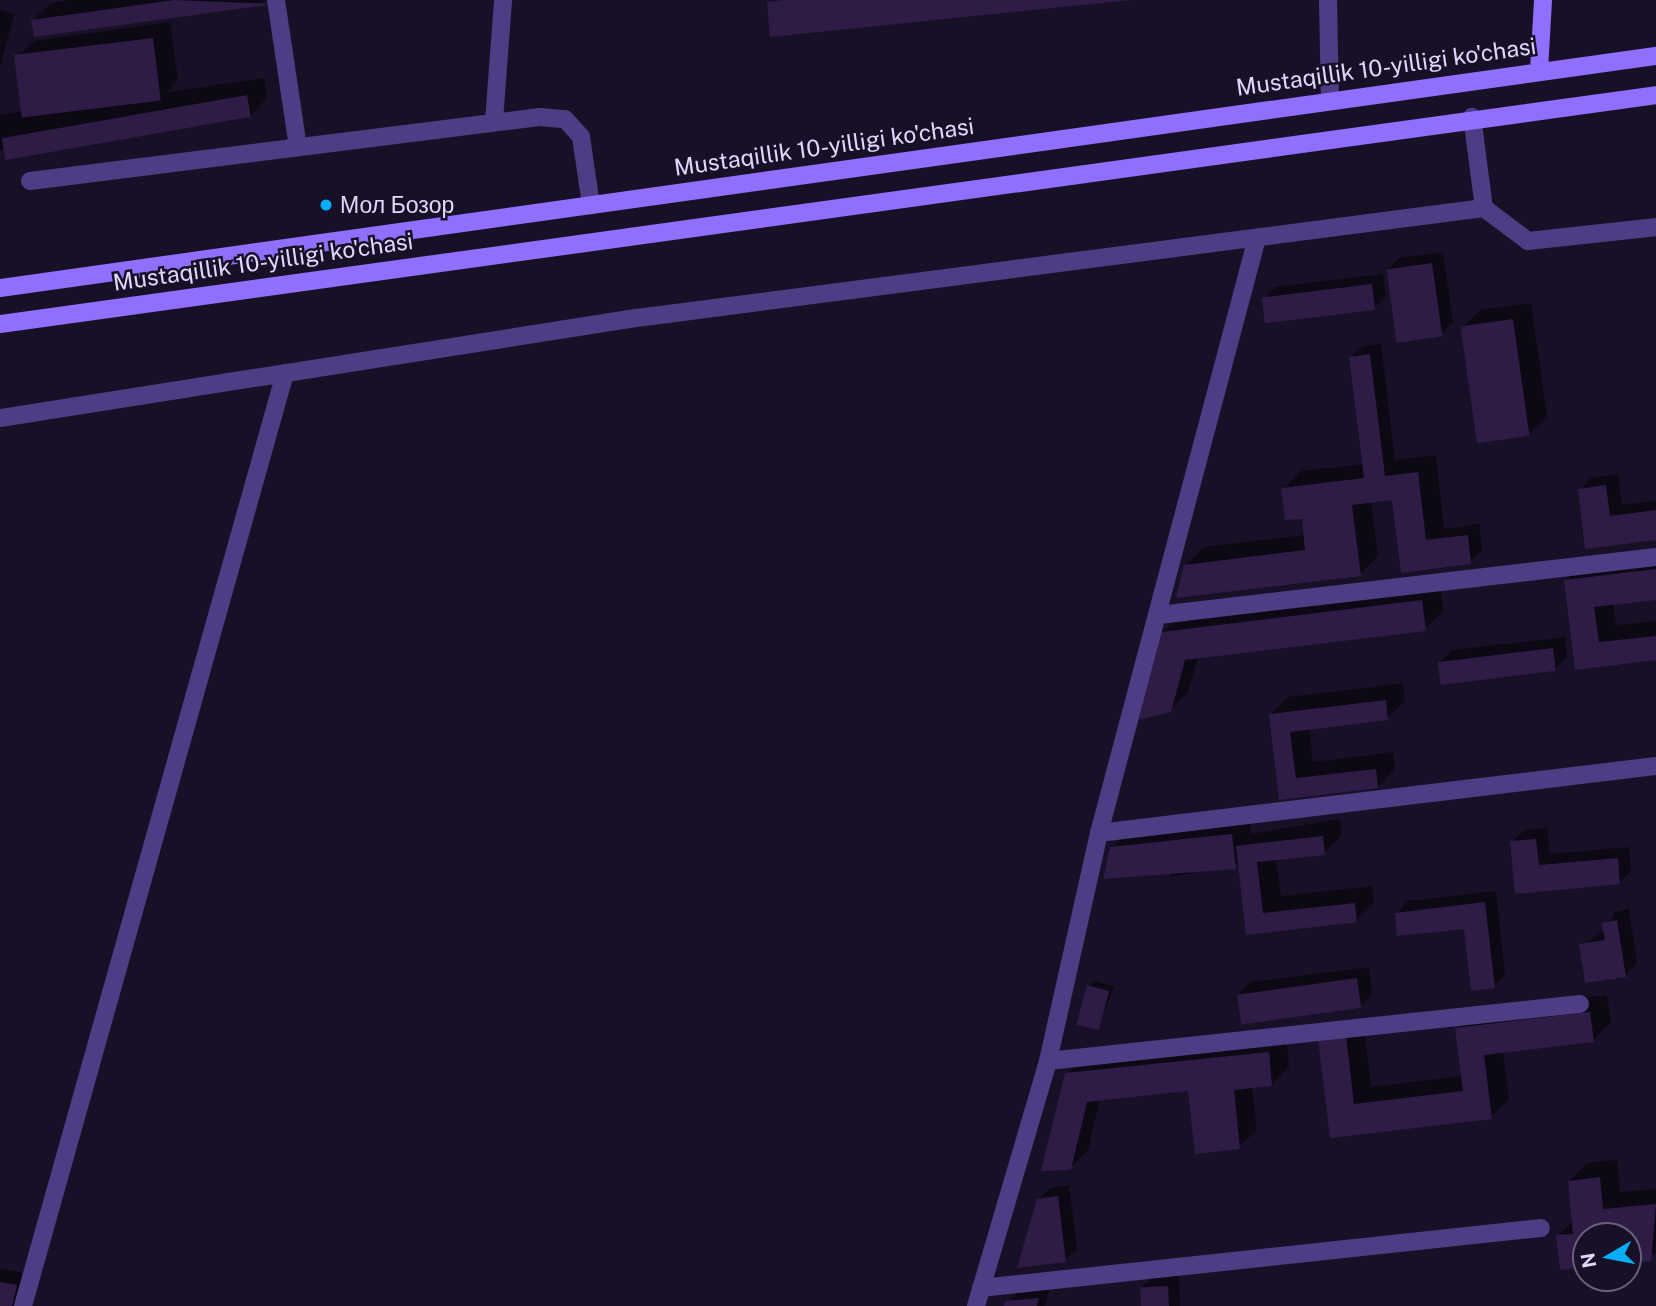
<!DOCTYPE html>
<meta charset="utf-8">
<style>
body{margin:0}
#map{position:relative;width:1656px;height:1306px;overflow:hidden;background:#181026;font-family:"Public Sans",sans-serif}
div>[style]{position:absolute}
.shadow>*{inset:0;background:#0007}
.building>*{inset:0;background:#2e1c46;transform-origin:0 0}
.lane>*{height:18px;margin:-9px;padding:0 9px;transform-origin:9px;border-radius:9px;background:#4e3c84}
.street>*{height:18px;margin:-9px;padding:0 9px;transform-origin:9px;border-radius:9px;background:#4e3c84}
.secondary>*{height:18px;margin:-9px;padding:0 9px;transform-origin:9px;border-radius:9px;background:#906ffc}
.dots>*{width:19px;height:19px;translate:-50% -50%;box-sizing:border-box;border:4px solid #181026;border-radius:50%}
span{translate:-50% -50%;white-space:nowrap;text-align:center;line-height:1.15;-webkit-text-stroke:5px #181026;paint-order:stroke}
.street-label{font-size:23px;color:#e3d6fe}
.poi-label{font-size:23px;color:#e3d6fe}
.left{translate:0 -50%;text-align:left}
.north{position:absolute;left:1572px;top:1222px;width:70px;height:70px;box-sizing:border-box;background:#181026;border:2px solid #695f7c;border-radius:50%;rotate:260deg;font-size:19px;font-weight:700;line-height:28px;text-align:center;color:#e3d6fe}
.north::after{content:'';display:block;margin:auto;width:24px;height:32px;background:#07adf9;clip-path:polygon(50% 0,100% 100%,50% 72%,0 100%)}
</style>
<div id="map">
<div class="shadow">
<div style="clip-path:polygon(275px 0,35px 36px,33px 20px,51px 3px,69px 0)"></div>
<div style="clip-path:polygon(0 10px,14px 14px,0 68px)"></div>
<div style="clip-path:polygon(170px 22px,178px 80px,167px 92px,264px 78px,267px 98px,250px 116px,0 150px,0 115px,23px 111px,16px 58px,34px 41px)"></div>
<div style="clip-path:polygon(1443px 252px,1453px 322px,1441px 334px,1388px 270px,1399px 258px)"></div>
<div style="clip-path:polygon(1383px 274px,1386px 297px,1374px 308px,1264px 299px,1275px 287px)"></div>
<div style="clip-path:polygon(1531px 303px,1547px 416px,1529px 434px,1463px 327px,1480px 310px)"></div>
<div style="clip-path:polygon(1381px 344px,1395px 460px,1436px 455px,1444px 529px,1479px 524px,1482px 551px,1470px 562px,1402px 571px,1394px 498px,1371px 501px,1378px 556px,1360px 574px,1186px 565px,1204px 547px,1305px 535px,1303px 517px,1283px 489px,1301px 471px,1364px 464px,1351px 357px,1363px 346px)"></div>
<div style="clip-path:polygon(1618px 474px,1622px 505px,1656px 501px,1656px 538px,1587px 547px,1580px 490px,1591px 478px)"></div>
<div style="clip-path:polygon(1656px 555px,1656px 598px,1613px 603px,1616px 625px,1656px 621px,1656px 659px,1576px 668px,1566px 581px,1584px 563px)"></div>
<div style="clip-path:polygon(1440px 583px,1443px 611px,1425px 629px,1198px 656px,1188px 692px,1170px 710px,1162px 633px,1180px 615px)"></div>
<div style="clip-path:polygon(1565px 637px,1567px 657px,1555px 669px,1440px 662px,1452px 650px)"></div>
<div style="clip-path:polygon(1403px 683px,1405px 701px,1387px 718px,1309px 728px,1313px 762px,1393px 752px,1395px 769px,1377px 787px,1280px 798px,1271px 714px,1288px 697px)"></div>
<div style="clip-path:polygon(1249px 817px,1251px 834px,1340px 819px,1342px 835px,1324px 853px,1276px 858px,1281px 896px,1372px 886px,1374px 903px,1356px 921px,1248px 933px,1240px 863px,1171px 877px,1170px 870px,1112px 848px,1130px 830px)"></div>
<div style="clip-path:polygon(1547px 828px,1550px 854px,1629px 847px,1631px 871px,1619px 883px,1517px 892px,1512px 842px,1524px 830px)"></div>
<div style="clip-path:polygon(1496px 891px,1505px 975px,1494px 987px,1466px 927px,1397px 913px,1408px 901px)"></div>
<div style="clip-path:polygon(1629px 909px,1637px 963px,1625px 975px,1581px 945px,1605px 931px,1615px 912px)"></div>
<div style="clip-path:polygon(1369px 967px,1372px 995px,1360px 1006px,1239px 994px,1250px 982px)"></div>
<div style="clip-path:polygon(1094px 981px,1114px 986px,1098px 1029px,1088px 986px)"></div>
<div style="clip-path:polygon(1607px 995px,1611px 1022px,1593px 1040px,1503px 1051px,1509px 1099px,1491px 1117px,1331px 1136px,1320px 1040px,1363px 1019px,1371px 1087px,1463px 1076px,1457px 1029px,1475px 1011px)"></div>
<div style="clip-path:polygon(1286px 1035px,1289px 1067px,1271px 1085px,1252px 1087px,1257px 1130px,1239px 1147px,1190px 1089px,1100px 1099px,1088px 1150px,1070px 1168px,1067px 1074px,1085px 1056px)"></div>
<div style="clip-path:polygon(1617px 1160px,1620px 1192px,1656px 1189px,1656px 1253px,1628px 1261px,1628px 1236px,1586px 1236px,1586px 1265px,1558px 1236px,1573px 1221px,1569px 1181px,1587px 1163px)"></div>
<div style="clip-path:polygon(1069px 1185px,1077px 1249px,1065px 1260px,1038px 1200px,1050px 1188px)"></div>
<div style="clip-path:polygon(0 1268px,28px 1274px,21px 1306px,0 1306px)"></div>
<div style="clip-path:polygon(1179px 1275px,1180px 1306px,1142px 1306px,1141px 1288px,1153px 1276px)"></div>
<div style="clip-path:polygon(1050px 1287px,1045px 1306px,1006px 1306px,1019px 1290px)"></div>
</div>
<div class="building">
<div style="clip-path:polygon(174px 0,274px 4px,34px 37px,31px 20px)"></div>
<div style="clip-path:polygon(1131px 0,770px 37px,767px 2px,784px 0)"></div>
<div style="left:153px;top:38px;width:63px;height:140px;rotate:83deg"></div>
<div style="left:247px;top:95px;width:22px;height:249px;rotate:80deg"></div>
<div style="left:1432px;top:263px;width:74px;height:46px;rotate:82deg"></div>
<div style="left:1372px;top:284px;width:26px;height:111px;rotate:83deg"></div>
<div style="left:1513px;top:319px;width:118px;height:53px;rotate:82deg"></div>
<div style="clip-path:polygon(1370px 354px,1385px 476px,1418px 472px,1426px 540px,1468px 535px,1471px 564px,1401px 573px,1392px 500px,1352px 505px,1361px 576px,1176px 598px,1184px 565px,1305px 550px,1302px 519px,1285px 520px,1281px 488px,1364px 478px,1349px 357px)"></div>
<div style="clip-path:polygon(1606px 485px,1610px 516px,1656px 510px,1656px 540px,1585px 549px,1578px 489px)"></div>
<div style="clip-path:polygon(1656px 569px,1656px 600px,1594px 607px,1599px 642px,1656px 636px,1656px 660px,1575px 670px,1564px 580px)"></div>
<div style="clip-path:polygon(1422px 600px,1426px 631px,1185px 660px,1171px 712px,1137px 720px,1161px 632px)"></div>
<div style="left:1553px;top:648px;width:23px;height:116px;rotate:83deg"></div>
<div style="clip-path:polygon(1386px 700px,1388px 720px,1290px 732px,1296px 778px,1376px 769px,1378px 788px,1279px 800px,1269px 714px)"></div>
<div style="clip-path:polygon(1232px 834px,1236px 869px,1103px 879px,1110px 847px)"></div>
<div style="clip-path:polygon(1323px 836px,1325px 855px,1257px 862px,1263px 913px,1355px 903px,1357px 922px,1246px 935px,1236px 846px)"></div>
<div style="clip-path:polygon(1536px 839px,1539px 865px,1618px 858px,1620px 884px,1515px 894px,1510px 841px)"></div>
<div style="clip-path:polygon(1485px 902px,1495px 988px,1471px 991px,1464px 929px,1397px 936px,1395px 913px)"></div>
<div style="clip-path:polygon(1617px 920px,1626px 977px,1585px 983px,1579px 944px,1605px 940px,1602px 923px)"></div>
<div style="left:1357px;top:978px;width:30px;height:121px;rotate:82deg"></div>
<div style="left:1087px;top:985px;width:23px;height:41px;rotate:15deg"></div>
<div style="clip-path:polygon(1590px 1012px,1594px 1042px,1484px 1055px,1492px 1119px,1330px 1138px,1318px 1039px,1346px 1036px,1354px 1104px,1463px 1091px,1455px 1028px)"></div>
<div style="clip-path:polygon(1269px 1052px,1272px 1086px,1234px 1090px,1240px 1149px,1195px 1154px,1188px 1091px,1087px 1102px,1071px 1170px,1041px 1171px,1065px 1073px)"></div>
<div style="clip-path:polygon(1600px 1177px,1603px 1209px,1656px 1204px,1651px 1261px,1628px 1263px,1628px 1236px,1586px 1236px,1586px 1267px,1560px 1270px,1556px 1235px,1573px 1234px,1568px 1181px)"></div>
<div style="clip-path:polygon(1058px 1196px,1066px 1262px,1017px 1268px,1037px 1199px)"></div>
<div style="clip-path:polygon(0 1282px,17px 1285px,12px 1306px,0 1306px)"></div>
<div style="left:1168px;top:1286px;width:20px;height:28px;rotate:87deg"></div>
<div style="clip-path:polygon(1039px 1298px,1037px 1306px,1004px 1306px,1005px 1301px)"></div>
</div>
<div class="lane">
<div style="left:276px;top:0;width:149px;rotate:81.5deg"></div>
<div style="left:494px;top:121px;width:121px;rotate:-85.7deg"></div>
<div style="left:30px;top:181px;width:514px;rotate:-7.15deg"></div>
<div style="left:540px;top:117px;width:25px;rotate:5deg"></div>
<div style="left:565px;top:119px;width:24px;rotate:48deg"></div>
<div style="left:581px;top:137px;width:69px;rotate:81.6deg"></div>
<div style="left:23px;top:1306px;width:969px;rotate:-74.31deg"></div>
</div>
<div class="street">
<div style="left:1328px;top:0;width:100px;rotate:88.9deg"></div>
<div style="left:1484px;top:208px;width:55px;rotate:36.9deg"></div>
<div style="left:1528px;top:241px;width:129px;rotate:-6.2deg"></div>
<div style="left:0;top:418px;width:637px;rotate:-8.94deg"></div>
<div style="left:629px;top:319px;width:862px;rotate:-7.4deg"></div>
<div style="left:1484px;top:208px;width:92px;rotate:-97.5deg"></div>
<div style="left:1159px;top:615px;width:500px;rotate:-6.66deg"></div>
<div style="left:1099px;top:833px;width:561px;rotate:-6.86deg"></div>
<div style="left:1048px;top:1061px;width:535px;rotate:-6.12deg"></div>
<div style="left:981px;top:1288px;width:563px;rotate:-6.12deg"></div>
<div style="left:976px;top:1306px;width:255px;rotate:-73.6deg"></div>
<div style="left:1048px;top:1061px;width:234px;rotate:-77.4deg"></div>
<div style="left:1099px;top:833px;width:616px;rotate:-75.13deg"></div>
</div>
<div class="secondary">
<div style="left:1539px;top:70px;width:70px;rotate:-86.7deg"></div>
<div style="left:0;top:288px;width:1672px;rotate:-7.98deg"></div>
<div style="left:0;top:324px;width:1672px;rotate:-7.87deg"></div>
</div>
<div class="dots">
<div style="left:326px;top:205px;background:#07adf9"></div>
</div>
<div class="street-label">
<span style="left:1386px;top:67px;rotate:-8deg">Mustaqillik 10-yilligi ko'chasi</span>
<span style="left:824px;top:147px;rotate:-8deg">Mustaqillik 10-yilligi ko'chasi</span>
<span style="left:263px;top:262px;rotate:-8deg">Mustaqillik 10-yilligi ko'chasi</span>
</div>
<div class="poi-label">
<span class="left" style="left:340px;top:205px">Мол Бозор</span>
</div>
<div class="north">N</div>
</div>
